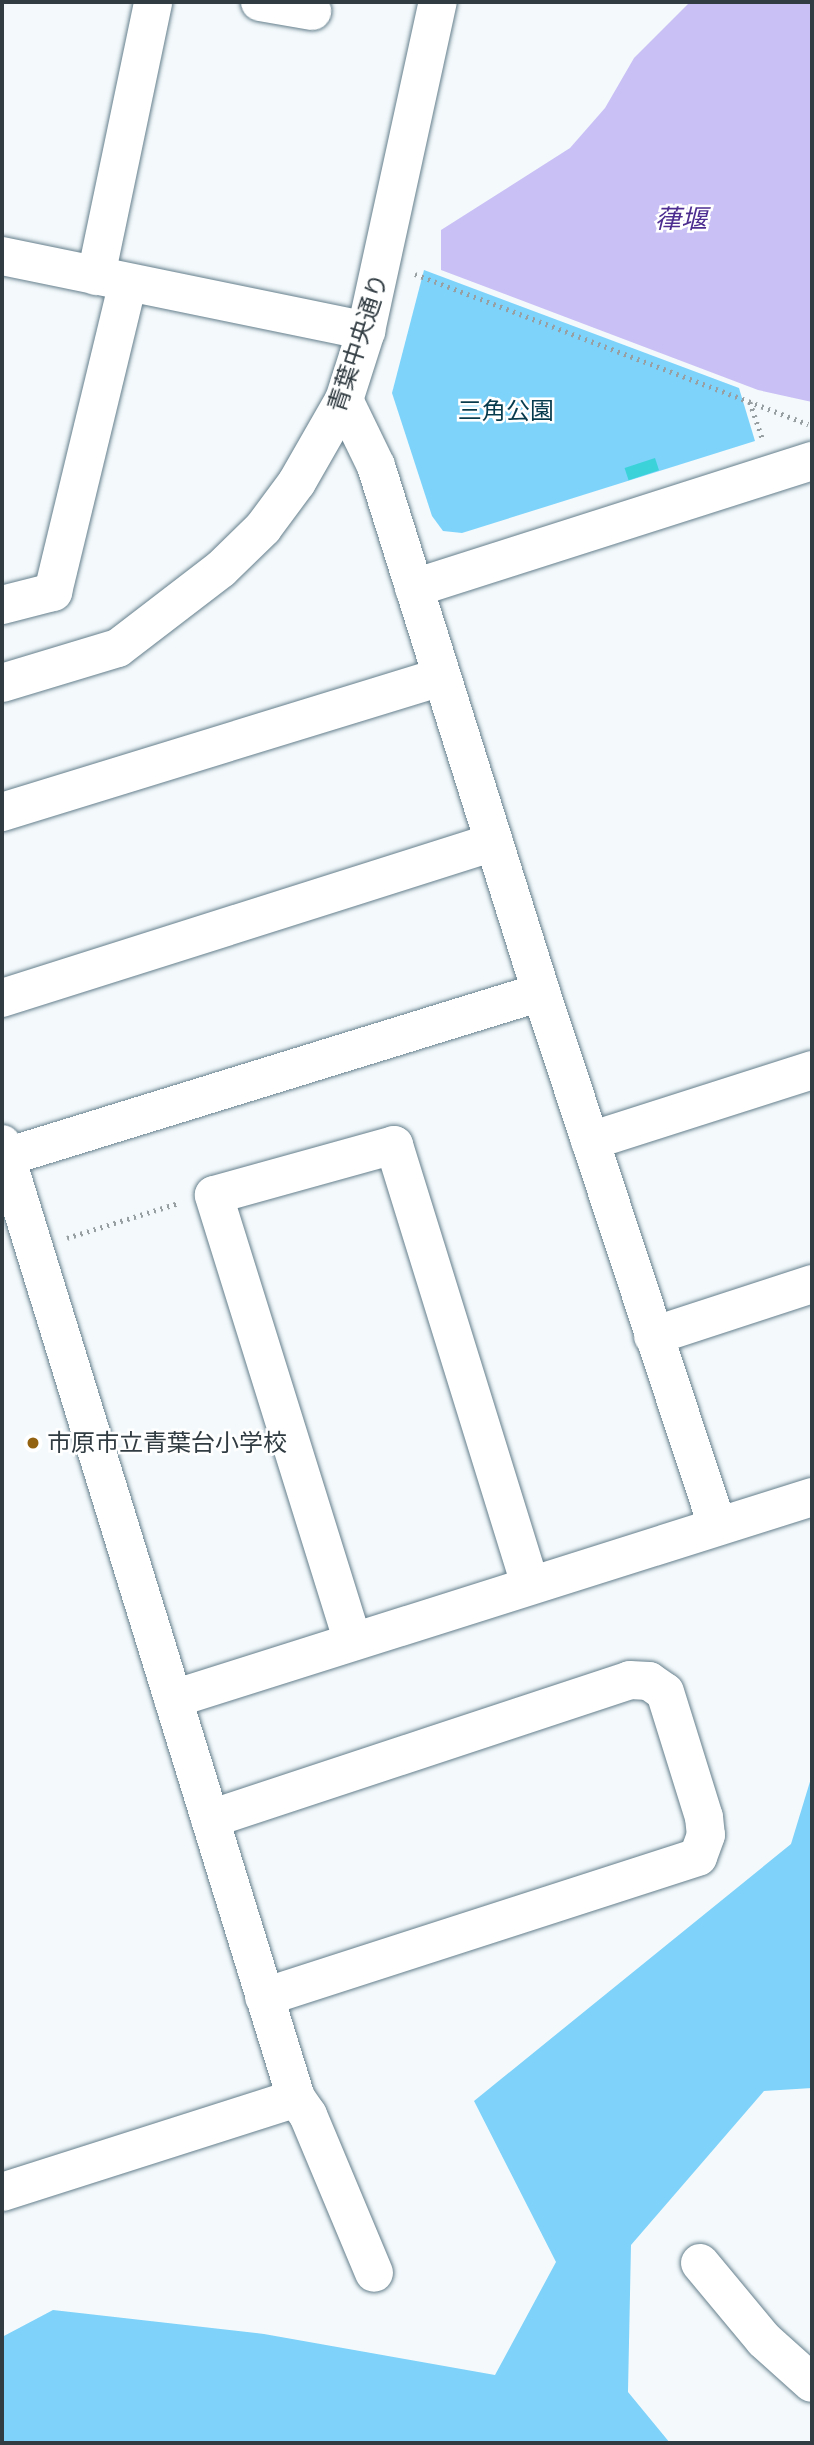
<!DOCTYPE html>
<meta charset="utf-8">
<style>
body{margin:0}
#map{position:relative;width:814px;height:2445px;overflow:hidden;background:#f4fafc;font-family:Mulish,"Noto Sans JP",sans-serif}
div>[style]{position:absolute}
.green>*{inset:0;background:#7ed3fb}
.forest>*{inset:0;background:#7fd2f9}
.water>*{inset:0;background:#c9c0f5}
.building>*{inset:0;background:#3bd3d9;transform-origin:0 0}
.path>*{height:4.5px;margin-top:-2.25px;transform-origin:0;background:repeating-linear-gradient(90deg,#979fa3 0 2px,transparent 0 7px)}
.roads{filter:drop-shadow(0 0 2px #657f8c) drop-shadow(0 0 2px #657f8c)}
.minor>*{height:38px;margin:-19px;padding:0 19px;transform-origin:19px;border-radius:19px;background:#fff}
.dots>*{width:19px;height:19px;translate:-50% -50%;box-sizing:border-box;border:4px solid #fff;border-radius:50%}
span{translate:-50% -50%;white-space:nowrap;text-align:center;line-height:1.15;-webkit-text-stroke:5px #fff;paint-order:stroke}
.street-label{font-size:24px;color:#313c42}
.park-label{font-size:24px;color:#063a4d}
.poi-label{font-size:24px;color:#313c42}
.left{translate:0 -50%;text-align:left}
.water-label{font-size:26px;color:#4d2e90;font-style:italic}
.frame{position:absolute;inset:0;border:4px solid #313c42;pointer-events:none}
</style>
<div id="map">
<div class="green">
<div style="clip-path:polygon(424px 270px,739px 388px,755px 441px,462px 533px,443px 531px,432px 516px,392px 393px)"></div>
</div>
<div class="forest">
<div style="clip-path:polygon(812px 1775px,812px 2088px,764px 2091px,631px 2245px,628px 2392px,670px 2443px,2px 2443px,2px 2337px,53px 2310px,264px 2334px,495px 2375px,556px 2262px,474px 2101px,791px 1844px)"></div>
</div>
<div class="water">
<div style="clip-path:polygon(690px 2px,812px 2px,812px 402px,758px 390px,441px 270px,441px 230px,570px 148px,605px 108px,634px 58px)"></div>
</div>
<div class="building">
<div style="left:655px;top:458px;width:13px;height:32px;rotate:72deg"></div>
</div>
<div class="path">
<div style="left:415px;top:274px;width:421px;rotate:20.9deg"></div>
<div style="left:750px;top:402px;width:40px;rotate:71.1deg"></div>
<div style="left:67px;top:1238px;width:117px;rotate:-17.4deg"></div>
</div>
<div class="roads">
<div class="minor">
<div style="left:260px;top:2px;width:53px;rotate:9.8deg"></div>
<div style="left:2px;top:256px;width:372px;rotate:11.6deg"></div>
<div style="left:96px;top:276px;width:280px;rotate:-78.2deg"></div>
<div style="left:344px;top:400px;width:73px;rotate:64.1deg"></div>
<div style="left:376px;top:466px;width:551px;rotate:72.58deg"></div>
<div style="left:541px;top:992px;width:561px;rotate:71.73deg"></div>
<div style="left:414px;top:588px;width:418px;rotate:-17.7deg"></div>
<div style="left:2px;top:605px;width:53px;rotate:-14.3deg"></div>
<div style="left:53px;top:592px;width:318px;rotate:-76.4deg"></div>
<div style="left:2px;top:683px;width:121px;rotate:-16.8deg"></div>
<div style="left:118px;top:648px;width:130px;rotate:-37.5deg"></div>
<div style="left:221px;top:569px;width:59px;rotate:-44.3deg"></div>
<div style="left:263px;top:528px;width:57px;rotate:-53.5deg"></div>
<div style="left:297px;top:482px;width:95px;rotate:-60.2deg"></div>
<div style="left:344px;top:400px;width:72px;rotate:-72.3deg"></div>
<div style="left:366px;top:331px;width:337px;rotate:-77.7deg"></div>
<div style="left:2px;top:812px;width:460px;rotate:-17.1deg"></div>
<div style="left:2px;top:998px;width:516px;rotate:-17.59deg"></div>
<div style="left:590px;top:1141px;width:233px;rotate:-17.7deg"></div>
<div style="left:2px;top:1144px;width:998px;rotate:72.87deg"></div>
<div style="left:296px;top:2098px;width:21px;rotate:55deg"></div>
<div style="left:308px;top:2115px;width:171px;rotate:67.3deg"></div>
<div style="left:6px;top:1157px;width:560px;rotate:-17.14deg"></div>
<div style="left:653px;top:1336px;width:167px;rotate:-18.1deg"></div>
<div style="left:352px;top:1639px;width:465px;rotate:-107.3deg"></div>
<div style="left:214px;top:1195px;width:187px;rotate:-15.5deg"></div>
<div style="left:394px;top:1145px;width:459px;rotate:72.8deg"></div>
<div style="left:173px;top:1699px;width:670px;rotate:-17.54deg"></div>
<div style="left:210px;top:1819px;width:442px;rotate:-18.3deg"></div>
<div style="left:630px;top:1680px;width:19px;rotate:3deg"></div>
<div style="left:649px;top:1681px;width:19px;rotate:35deg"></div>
<div style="left:665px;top:1692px;width:131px;rotate:72.7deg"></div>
<div style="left:704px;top:1817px;width:18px;rotate:84deg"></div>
<div style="left:706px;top:1835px;width:23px;rotate:110deg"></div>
<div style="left:698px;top:1857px;width:456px;rotate:162.1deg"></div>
<div style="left:2px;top:2192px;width:309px;rotate:-17.7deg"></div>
<div style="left:700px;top:2263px;width:100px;rotate:50.3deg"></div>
<div style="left:764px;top:2340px;width:64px;rotate:41.9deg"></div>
</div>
</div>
<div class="dots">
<div style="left:33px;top:1443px;background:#926210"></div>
</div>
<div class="street-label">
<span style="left:358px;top:343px;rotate:-72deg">青葉中央通り</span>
</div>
<div class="park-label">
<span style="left:506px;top:411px">三角公園</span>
</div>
<div class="poi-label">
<span class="left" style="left:47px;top:1443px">市原市立青葉台小学校</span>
</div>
<div class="water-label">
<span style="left:681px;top:219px">葎堰</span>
</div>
<div class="frame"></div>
</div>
